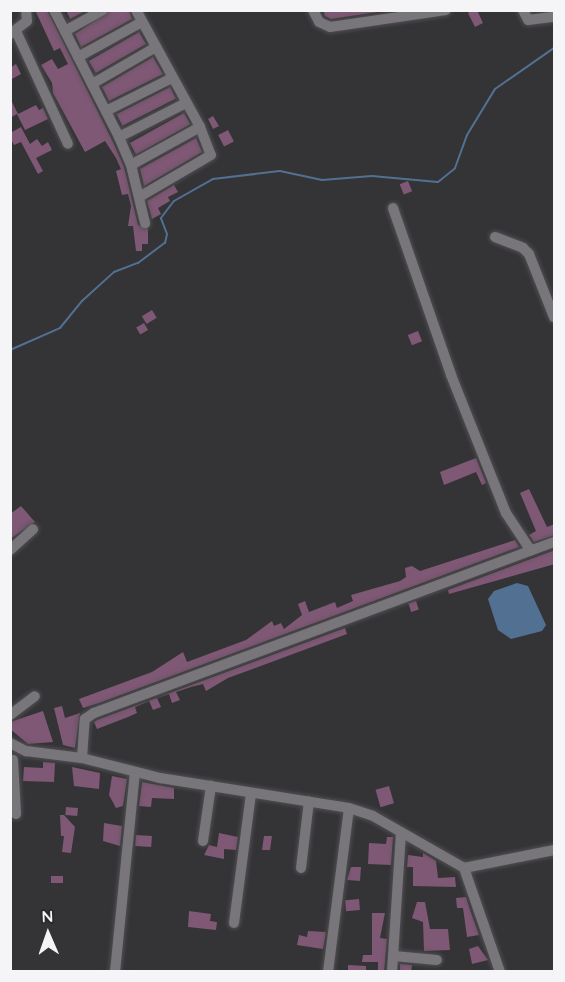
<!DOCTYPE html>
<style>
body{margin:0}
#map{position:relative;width:565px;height:982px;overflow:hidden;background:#343336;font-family:Quicksand,sans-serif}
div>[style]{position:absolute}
.water>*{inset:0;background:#527192}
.stream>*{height:2px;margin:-1px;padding:0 1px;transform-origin:1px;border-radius:1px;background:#527192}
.building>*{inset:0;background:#7e5874;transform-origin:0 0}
.roads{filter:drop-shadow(0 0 2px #504f52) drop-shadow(0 0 2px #504f52)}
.minor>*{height:10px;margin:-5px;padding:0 5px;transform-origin:5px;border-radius:5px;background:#78767a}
span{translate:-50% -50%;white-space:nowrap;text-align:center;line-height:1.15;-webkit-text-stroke:4.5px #2a292c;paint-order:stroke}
.frame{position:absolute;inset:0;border:12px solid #f5f4f6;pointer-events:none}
.north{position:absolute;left:18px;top:904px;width:60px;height:60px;-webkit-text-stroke:4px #2a292c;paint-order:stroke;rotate:358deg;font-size:16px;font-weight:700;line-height:24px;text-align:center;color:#f5f4f6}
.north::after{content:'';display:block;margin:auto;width:21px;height:27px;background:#f5f4f6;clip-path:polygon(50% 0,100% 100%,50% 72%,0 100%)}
</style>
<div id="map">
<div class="water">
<div style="clip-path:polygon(517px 583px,528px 586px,546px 625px,542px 631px,511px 639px,498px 630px,488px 599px,494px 591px)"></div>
</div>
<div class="stream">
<div style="left:10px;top:350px;width:55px;rotate:-23.7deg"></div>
<div style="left:60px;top:328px;width:35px;rotate:-51deg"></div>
<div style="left:82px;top:301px;width:43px;rotate:-42.2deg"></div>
<div style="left:114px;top:272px;width:26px;rotate:-21deg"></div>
<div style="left:138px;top:263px;width:34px;rotate:-37deg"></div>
<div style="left:165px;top:243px;width:9px;rotate:-77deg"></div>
<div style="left:167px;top:234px;width:17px;rotate:-111deg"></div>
<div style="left:161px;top:218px;width:21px;rotate:-53deg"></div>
<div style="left:174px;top:201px;width:45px;rotate:-29.4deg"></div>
<div style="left:213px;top:179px;width:67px;rotate:-6.8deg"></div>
<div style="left:280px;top:171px;width:43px;rotate:12.1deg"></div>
<div style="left:322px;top:180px;width:50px;rotate:-4.6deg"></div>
<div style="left:372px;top:176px;width:66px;rotate:5.2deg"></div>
<div style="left:438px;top:182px;width:22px;rotate:-39deg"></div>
<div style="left:455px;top:168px;width:35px;rotate:-70deg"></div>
<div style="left:467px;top:135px;width:54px;rotate:-58.7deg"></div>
<div style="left:495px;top:89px;width:72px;rotate:-34.8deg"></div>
</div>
<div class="building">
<div style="clip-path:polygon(35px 10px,47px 10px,112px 140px,124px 167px,138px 225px,148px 229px,148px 244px,142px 244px,142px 251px,136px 251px,133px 226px,128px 226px,131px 206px,128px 194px,122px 195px,116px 171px,121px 169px,116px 158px,105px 141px,85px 152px,53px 93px,52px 83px,41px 65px,52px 59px,58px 69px,68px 64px,60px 48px,54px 51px)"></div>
<div style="clip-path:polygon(66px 10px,87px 10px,70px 19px)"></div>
<div style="clip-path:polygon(110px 10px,129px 10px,132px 19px,81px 47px,75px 34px)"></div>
<div style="clip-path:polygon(323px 10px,391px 10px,331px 19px,325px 16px)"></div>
<div style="clip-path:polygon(471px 10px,477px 10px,483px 23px,475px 27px,468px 13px)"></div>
<div style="left:139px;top:32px;width:14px;height:58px;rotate:60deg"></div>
<div style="clip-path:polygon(153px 57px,163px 74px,109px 101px,102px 87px)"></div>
<div style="clip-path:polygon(16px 64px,21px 74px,10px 80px,10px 68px)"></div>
<div style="left:170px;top:87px;width:13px;height:60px;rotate:63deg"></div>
<div style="clip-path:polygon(10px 98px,18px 114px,36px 105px,39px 110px,43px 108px,48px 119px,25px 130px,17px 114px,10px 118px)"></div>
<div style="left:184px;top:113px;width:13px;height:62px;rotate:61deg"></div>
<div style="clip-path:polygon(213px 116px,219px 126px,213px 129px,208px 119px)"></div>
<div style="clip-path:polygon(21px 127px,30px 144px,37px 139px,42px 146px,48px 142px,52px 150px,36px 158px,43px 171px,38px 174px,21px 142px,14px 145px,10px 138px,10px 133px)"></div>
<div style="left:228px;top:130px;width:13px;height:11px;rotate:63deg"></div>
<div style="clip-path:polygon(196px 138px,202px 152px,144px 186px,140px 169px)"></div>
<div style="left:408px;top:181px;width:11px;height:9px;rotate:68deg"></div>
<div style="clip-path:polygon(174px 185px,178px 192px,168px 197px,170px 201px,158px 208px,161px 214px,152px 219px,147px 201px)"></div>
<div style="left:152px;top:310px;width:9px;height:12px;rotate:58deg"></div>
<div style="left:144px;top:323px;width:8px;height:9px;rotate:60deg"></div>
<div style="left:418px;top:331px;width:11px;height:11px;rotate:68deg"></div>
<div style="clip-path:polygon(476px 458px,486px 483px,482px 485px,476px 472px,444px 485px,440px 472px)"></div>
<div style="clip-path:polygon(529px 489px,547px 527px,555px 524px,555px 535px,534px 542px,529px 535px,536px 531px,520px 493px)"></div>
<div style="clip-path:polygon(21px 506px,35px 522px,10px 539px,10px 514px)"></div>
<div style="clip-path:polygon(515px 540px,519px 547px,99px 703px,83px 708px,79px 699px,152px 672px,183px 652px,187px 662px,246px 640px,272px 621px,274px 626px,281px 623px,284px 629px,302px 615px,298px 604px,305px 601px,309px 612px,335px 602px,337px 608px,353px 601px,351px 595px,400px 581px,406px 577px,405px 568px,412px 566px,420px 571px)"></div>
<div style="clip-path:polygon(555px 550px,555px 564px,449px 594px,448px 590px)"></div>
<div style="left:416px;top:601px;width:9px;height:8px;rotate:72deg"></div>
<div style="clip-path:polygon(345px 628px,347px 634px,228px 678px,206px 691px,203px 684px,191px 687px,176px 692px,180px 700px,172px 703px,169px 694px,157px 698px,161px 707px,153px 710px,149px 701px,135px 707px,137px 713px,128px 717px,97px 729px,94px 722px,97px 720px)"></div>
<div style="clip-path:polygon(62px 706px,65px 718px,80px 713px,75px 748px,63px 745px,54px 708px)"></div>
<div style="clip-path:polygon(43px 711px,53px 742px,28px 744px,10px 729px,10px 722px)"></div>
<div style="clip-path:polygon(43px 762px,55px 763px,54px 782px,23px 781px,24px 767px,43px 768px)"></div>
<div style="clip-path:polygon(72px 767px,100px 773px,99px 789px,74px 786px)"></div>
<div style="clip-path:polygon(112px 776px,127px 779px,123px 806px,116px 808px,109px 795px)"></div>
<div style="clip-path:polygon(142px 782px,174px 788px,174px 799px,152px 798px,151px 807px,139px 806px)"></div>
<div style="left:389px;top:786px;width:18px;height:14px;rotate:74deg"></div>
<div style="left:66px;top:807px;width:12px;height:8px;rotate:5deg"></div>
<div style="clip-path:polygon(60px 815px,64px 815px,75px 827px,71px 853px,62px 852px,64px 836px,61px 836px)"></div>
<div style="clip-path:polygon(104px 823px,122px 826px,120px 846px,103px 841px)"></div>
<div style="clip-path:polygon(219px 833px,238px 837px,236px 850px,224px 849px,224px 859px,204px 855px,209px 845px,217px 847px)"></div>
<div style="left:136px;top:835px;width:16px;height:11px;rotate:4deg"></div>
<div style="clip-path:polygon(264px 836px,272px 836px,270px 850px,262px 850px)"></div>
<div style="clip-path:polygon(387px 837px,393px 837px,391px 865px,368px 864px,369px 843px,386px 844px)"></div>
<div style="clip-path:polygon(423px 853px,436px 861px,438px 878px,455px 877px,456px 887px,413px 886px,413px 867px,407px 867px,408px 855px,423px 857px)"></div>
<div style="clip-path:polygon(351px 867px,361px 867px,360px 881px,347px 880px)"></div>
<div style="left:51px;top:876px;width:12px;height:7px"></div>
<div style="clip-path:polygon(466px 897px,470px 910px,479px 935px,467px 937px,463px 908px,457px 908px,456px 898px)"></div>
<div style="left:359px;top:899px;width:11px;height:14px;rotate:85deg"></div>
<div style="clip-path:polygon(417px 902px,425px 902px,430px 929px,448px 929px,450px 950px,424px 951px,423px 922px,412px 918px)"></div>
<div style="clip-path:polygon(189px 911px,211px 914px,210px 921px,217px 922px,216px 930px,188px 927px)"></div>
<div style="clip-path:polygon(372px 913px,385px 913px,380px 938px,387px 939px,384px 972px,378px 972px,378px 962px,362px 962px,363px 955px,372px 955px)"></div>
<div style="clip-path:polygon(308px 931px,326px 932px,323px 949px,297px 945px,299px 935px,307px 937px)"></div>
<div style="clip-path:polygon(478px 946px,488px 960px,472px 964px,469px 949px)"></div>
<div style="clip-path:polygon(400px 964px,412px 965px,411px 972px,400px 972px)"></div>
<div style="clip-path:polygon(348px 965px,366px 966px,366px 972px,348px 972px)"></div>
</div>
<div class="roads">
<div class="minor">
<div style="left:54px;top:10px;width:143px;rotate:62.9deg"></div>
<div style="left:119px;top:137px;width:30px;rotate:67deg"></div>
<div style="left:131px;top:165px;width:60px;rotate:76.4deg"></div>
<div style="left:136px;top:10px;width:133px;rotate:61.3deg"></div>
<div style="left:200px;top:127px;width:30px;rotate:69deg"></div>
<div style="left:211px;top:155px;width:83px;rotate:149.7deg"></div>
<div style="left:313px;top:10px;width:13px;rotate:63deg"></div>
<div style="left:319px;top:22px;width:12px;rotate:24deg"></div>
<div style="left:330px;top:27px;width:117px;rotate:-8.3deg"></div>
<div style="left:523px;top:10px;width:11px;rotate:63deg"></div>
<div style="left:528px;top:20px;width:26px;rotate:-7deg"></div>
<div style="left:16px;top:31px;width:124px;rotate:65.3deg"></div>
<div style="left:65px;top:31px;width:43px;rotate:-28.9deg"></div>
<div style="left:10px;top:34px;width:21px;rotate:-37deg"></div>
<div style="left:27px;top:21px;width:11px;rotate:-95deg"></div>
<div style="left:78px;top:57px;width:73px;rotate:-28.7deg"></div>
<div style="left:92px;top:84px;width:74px;rotate:-30deg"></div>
<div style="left:106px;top:111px;width:74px;rotate:-26.6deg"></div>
<div style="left:119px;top:137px;width:75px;rotate:-26.9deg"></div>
<div style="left:131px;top:165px;width:79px;rotate:-28.8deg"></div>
<div style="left:393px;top:208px;width:177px;rotate:70.8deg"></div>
<div style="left:451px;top:375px;width:149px;rotate:68.3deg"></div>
<div style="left:506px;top:513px;width:45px;rotate:56.7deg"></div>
<div style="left:495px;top:237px;width:30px;rotate:21deg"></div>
<div style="left:523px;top:248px;width:8px;rotate:45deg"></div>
<div style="left:529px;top:254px;width:68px;rotate:68.4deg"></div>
<div style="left:10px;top:550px;width:31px;rotate:-42deg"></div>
<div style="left:10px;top:715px;width:31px;rotate:-37deg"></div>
<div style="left:10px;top:743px;width:18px;rotate:27deg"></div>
<div style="left:26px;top:751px;width:56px;rotate:7.1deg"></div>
<div style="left:82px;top:758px;width:81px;rotate:14.4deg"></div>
<div style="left:160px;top:778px;width:191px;rotate:9deg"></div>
<div style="left:349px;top:808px;width:25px;rotate:18deg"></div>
<div style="left:373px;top:816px;width:105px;rotate:29.7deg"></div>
<div style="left:464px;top:868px;width:92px;rotate:-11.3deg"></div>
<div style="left:82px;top:758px;width:39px;rotate:-86deg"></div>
<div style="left:85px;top:719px;width:11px;rotate:-34deg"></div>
<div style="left:94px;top:713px;width:491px;rotate:-20.4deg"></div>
<div style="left:13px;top:760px;width:54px;rotate:86.8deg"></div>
<div style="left:203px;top:841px;width:56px;rotate:-81.7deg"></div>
<div style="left:301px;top:868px;width:67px;rotate:-83.2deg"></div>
<div style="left:464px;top:868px;width:110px;rotate:70.9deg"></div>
<div style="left:234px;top:923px;width:131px;rotate:-82.5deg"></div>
<div style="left:394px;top:956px;width:43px;rotate:5.3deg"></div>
<div style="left:115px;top:972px;width:201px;rotate:-84.3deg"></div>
<div style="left:328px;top:972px;width:165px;rotate:-82.7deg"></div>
<div style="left:392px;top:972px;width:140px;rotate:-86.3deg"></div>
</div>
</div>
<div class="frame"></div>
<div class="north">N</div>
</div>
